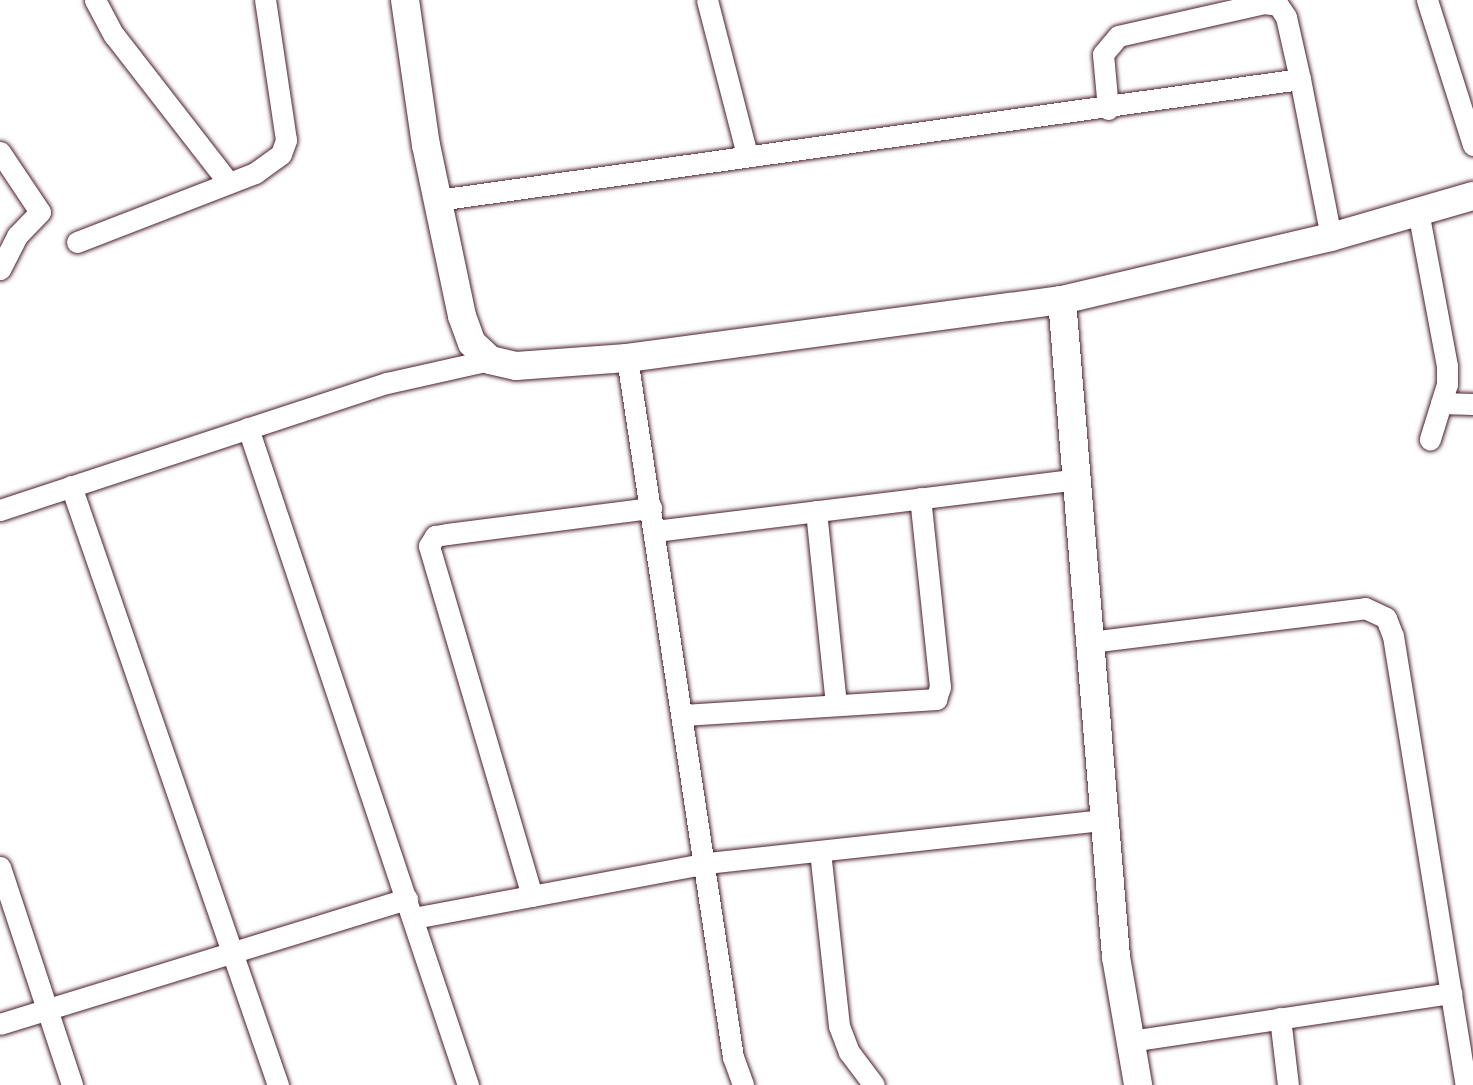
<!DOCTYPE html>
<style>
body{margin:0}
#map{position:relative;width:1473px;height:1085px;overflow:hidden;background:#fff;font-family:Itim,sans-serif}
div>[style]{position:absolute}
.roads{filter:drop-shadow(0 0 2px #4a1f2b) drop-shadow(0 0 2px #4a1f2b)}
.street>*{height:21px;margin:-10.5px;padding:0 10.5px;transform-origin:10.5px;border-radius:10.5px;background:#fff}
.secondary>*{height:28px;margin:-14px;padding:0 14px;transform-origin:14px;border-radius:14px;background:#fff}
span{translate:-50% -50%;white-space:nowrap;text-align:center;line-height:1.15;-webkit-text-stroke:6px #fff;paint-order:stroke}
</style>
<div id="map">
<div class="roads">
<div class="street">
<div style="left:95px;top:0;width:40px;rotate:62deg"></div>
<div style="left:114px;top:35px;width:187px;rotate:52.2deg"></div>
<div style="left:707px;top:0;width:160px;rotate:75.5deg"></div>
<div style="left:1427px;top:0;width:152px;rotate:72.4deg"></div>
<div style="left:1108px;top:109px;width:55px;rotate:-95.2deg"></div>
<div style="left:1103px;top:54px;width:23px;rotate:-50deg"></div>
<div style="left:1118px;top:36px;width:150px;rotate:-12.7deg"></div>
<div style="left:1264px;top:3px;width:14px;rotate:8deg"></div>
<div style="left:1278px;top:5px;width:14px;rotate:56deg"></div>
<div style="left:1286px;top:17px;width:64px;rotate:77.3deg"></div>
<div style="left:1300px;top:79px;width:161px;rotate:78.9deg"></div>
<div style="left:0;top:152px;width:72px;rotate:56.3deg"></div>
<div style="left:40px;top:212px;width:33px;rotate:134deg"></div>
<div style="left:17px;top:236px;width:37px;rotate:117deg"></div>
<div style="left:438px;top:200px;width:870px;rotate:-7.99deg"></div>
<div style="left:1418px;top:211px;width:158px;rotate:79.4deg"></div>
<div style="left:1447px;top:366px;width:18px;rotate:90deg"></div>
<div style="left:1447px;top:384px;width:58px;rotate:107.2deg"></div>
<div style="left:77px;top:242px;width:191px;rotate:-21.2deg"></div>
<div style="left:255px;top:173px;width:32px;rotate:-36deg"></div>
<div style="left:281px;top:154px;width:15px;rotate:-70deg"></div>
<div style="left:286px;top:140px;width:142px;rotate:-98.5deg"></div>
<div style="left:627px;top:358px;width:707px;rotate:81.38deg"></div>
<div style="left:733px;top:1057px;width:30px;rotate:70deg"></div>
<div style="left:1441px;top:403px;width:32px;rotate:2deg"></div>
<div style="left:248px;top:428px;width:693px;rotate:71.49deg"></div>
<div style="left:71px;top:486px;width:634px;rotate:70.94deg"></div>
<div style="left:0;top:510px;width:407px;rotate:-18.2deg"></div>
<div style="left:387px;top:383px;width:106px;rotate:-12.6deg"></div>
<div style="left:816px;top:511px;width:195px;rotate:84.1deg"></div>
<div style="left:655px;top:531px;width:424px;rotate:-7deg"></div>
<div style="left:1090px;top:642px;width:277px;rotate:-7deg"></div>
<div style="left:1365px;top:608px;width:23px;rotate:25deg"></div>
<div style="left:1386px;top:618px;width:19px;rotate:69deg"></div>
<div style="left:1393px;top:636px;width:455px;rotate:80.8deg"></div>
<div style="left:683px;top:715px;width:254px;rotate:-3.6deg"></div>
<div style="left:936px;top:699px;width:13px;rotate:-72deg"></div>
<div style="left:940px;top:687px;width:190px;rotate:-96deg"></div>
<div style="left:820px;top:851px;width:176px;rotate:83.8deg"></div>
<div style="left:839px;top:1026px;width:28px;rotate:69deg"></div>
<div style="left:849px;top:1052px;width:41px;rotate:52.9deg"></div>
<div style="left:0;top:867px;width:230px;rotate:71.7deg"></div>
<div style="left:532px;top:896px;width:365px;rotate:-106.4deg"></div>
<div style="left:429px;top:546px;width:12px;rotate:-59deg"></div>
<div style="left:435px;top:536px;width:12px;rotate:-9deg"></div>
<div style="left:447px;top:534px;width:206px;rotate:-7.3deg"></div>
<div style="left:414px;top:918px;width:298px;rotate:-10.6deg"></div>
<div style="left:707px;top:863px;width:400px;rotate:-6.2deg"></div>
<div style="left:1280px;top:1018px;width:67px;rotate:83.2deg"></div>
<div style="left:0;top:1024px;width:426px;rotate:-17.1deg"></div>
<div style="left:1130px;top:1041px;width:325px;rotate:-8.5deg"></div>
</div>
<div class="secondary">
<div style="left:405px;top:0;width:147px;rotate:81.8deg"></div>
<div style="left:426px;top:145px;width:175px;rotate:78.1deg"></div>
<div style="left:462px;top:316px;width:29px;rotate:70deg"></div>
<div style="left:472px;top:343px;width:25px;rotate:43deg"></div>
<div style="left:490px;top:360px;width:27px;rotate:13deg"></div>
<div style="left:516px;top:366px;width:111px;rotate:-4.1deg"></div>
<div style="left:627px;top:358px;width:439px;rotate:-7.6deg"></div>
<div style="left:1062px;top:300px;width:276px;rotate:-13.2deg"></div>
<div style="left:1331px;top:237px;width:148px;rotate:-16.1deg"></div>
<div style="left:1062px;top:300px;width:659px;rotate:85.3deg"></div>
<div style="left:1116px;top:957px;width:130px;rotate:80.2deg"></div>
</div>
</div>
</div>
